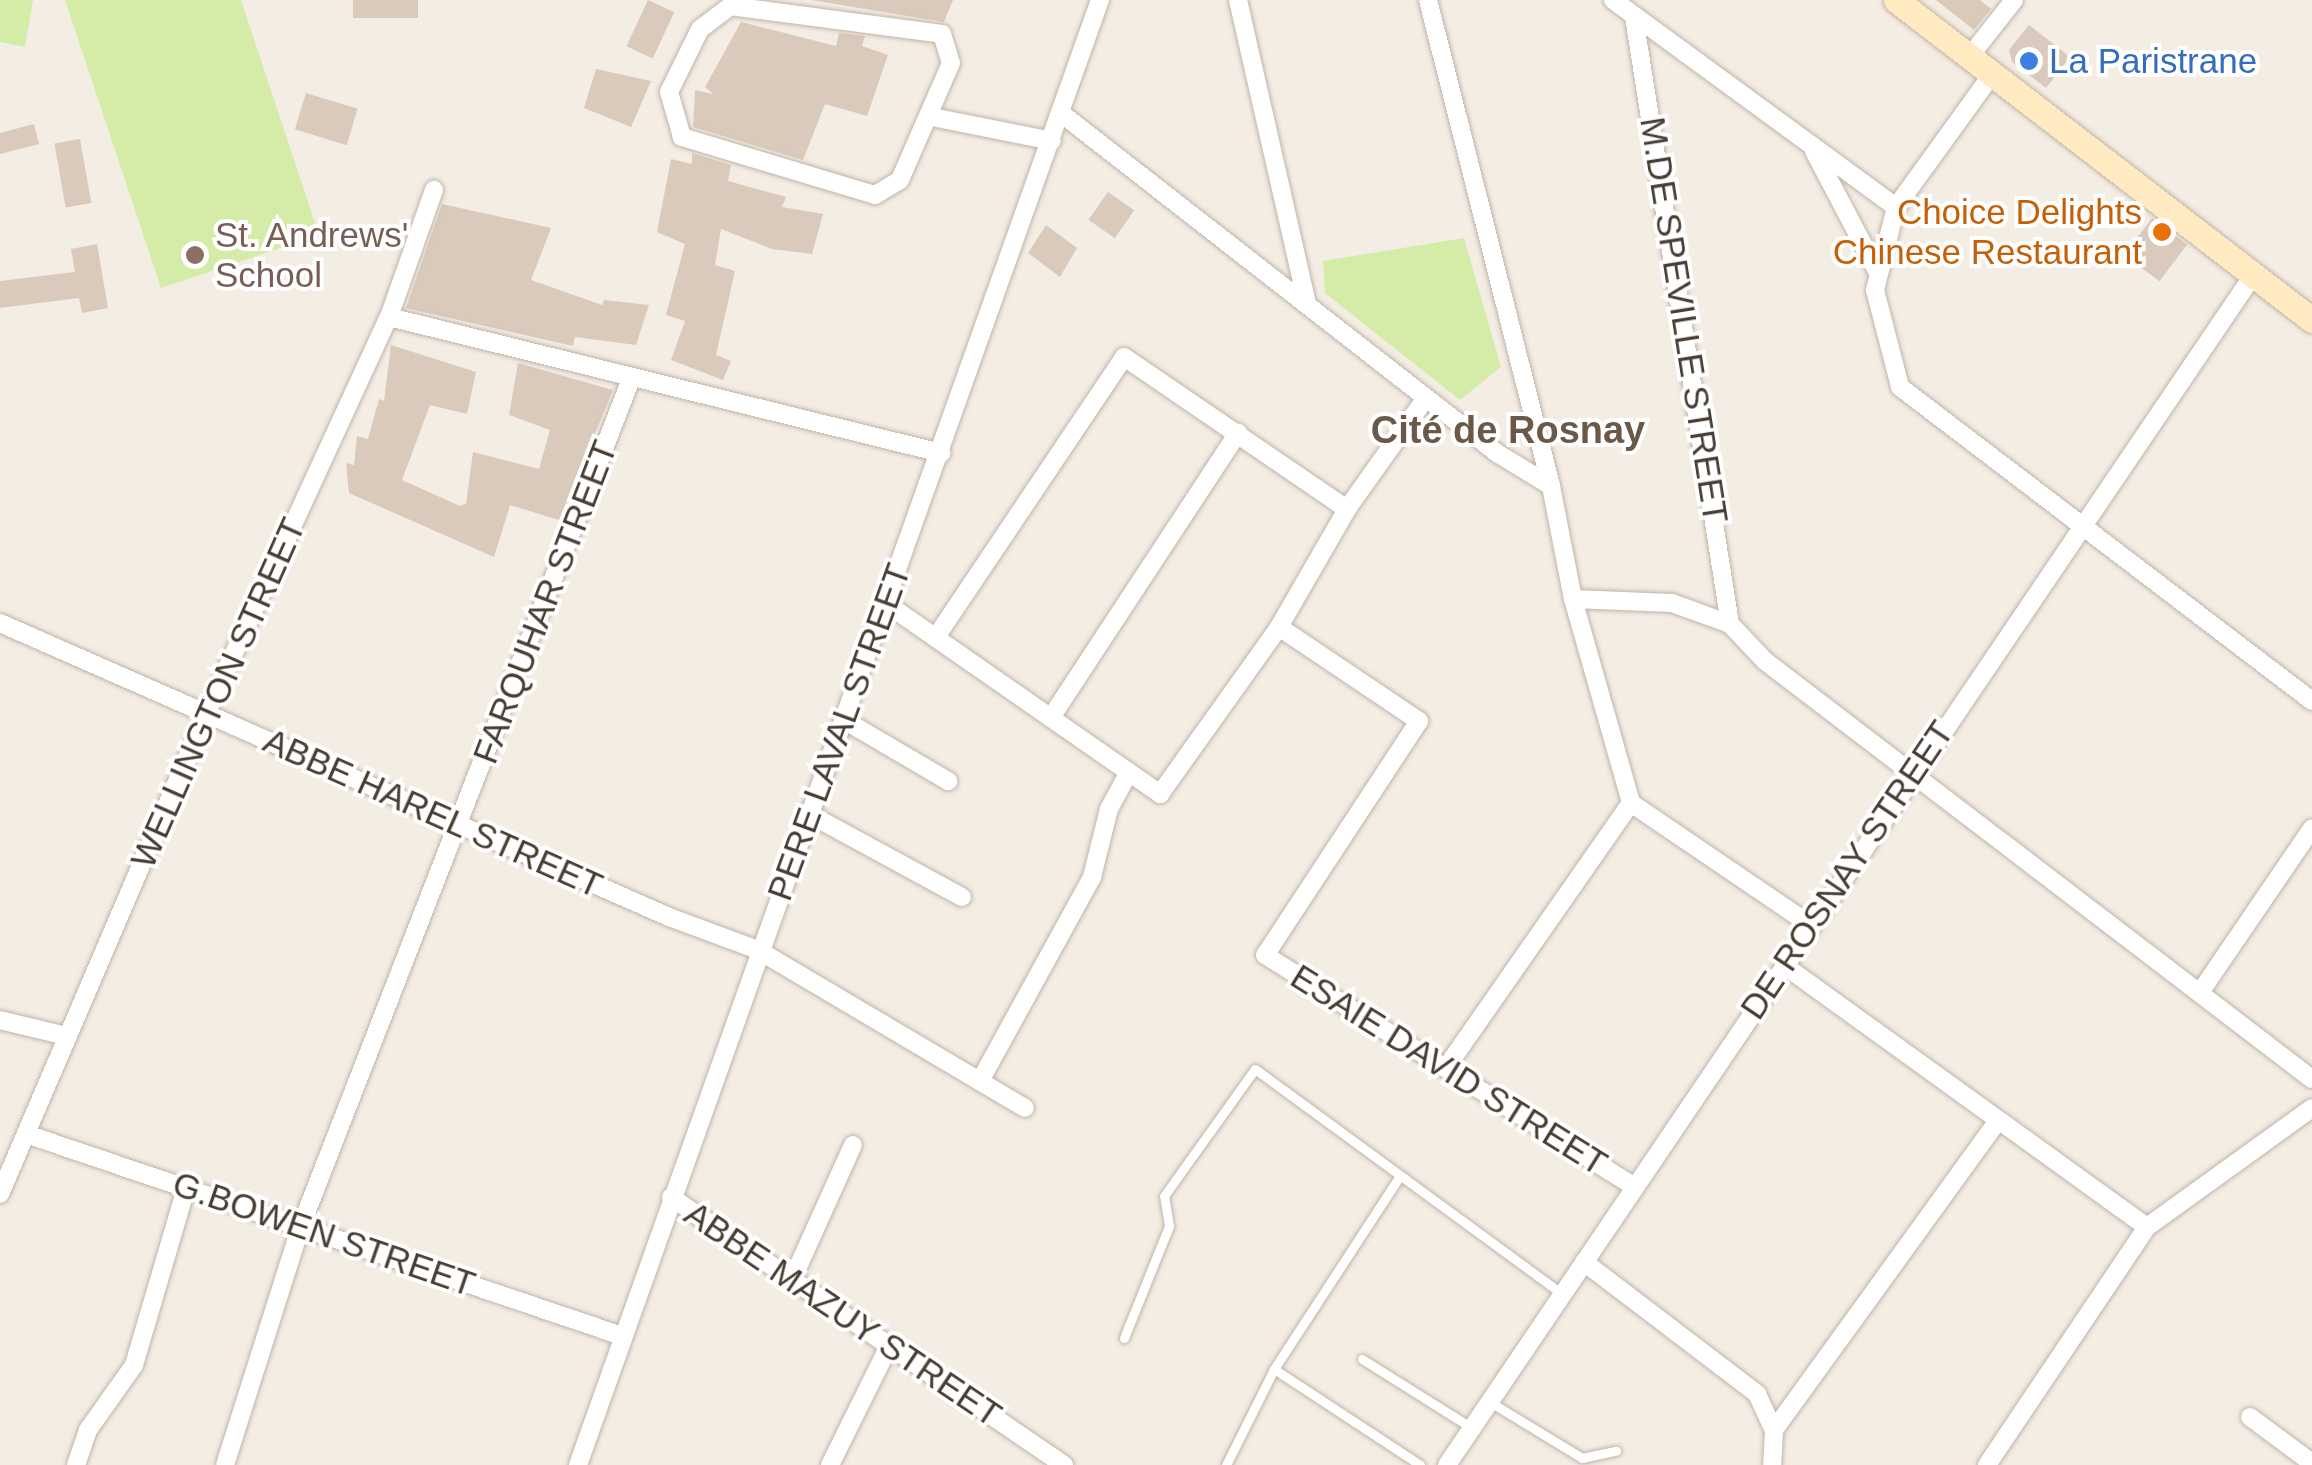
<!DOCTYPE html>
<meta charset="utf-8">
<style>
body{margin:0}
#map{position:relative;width:2312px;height:1465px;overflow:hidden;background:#f4ede4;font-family:Helvetica,sans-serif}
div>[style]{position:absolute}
.green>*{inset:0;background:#d5eca8}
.building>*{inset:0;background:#d9cabb;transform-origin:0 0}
.roads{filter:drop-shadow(0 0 2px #c0b4a6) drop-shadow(0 0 2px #c0b4a6)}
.lane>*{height:9px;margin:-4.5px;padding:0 4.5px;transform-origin:4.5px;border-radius:4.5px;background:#fff}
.street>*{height:18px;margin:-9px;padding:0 9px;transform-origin:9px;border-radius:9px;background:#fff}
.secondary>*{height:25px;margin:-12.5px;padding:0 12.5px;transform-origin:12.5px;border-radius:12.5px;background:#ffeac2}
.dots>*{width:28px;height:28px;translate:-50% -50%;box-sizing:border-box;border:5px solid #fff;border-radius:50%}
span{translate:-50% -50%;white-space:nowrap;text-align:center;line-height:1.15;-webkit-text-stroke:8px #fff;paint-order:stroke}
.shop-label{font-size:35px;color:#366cbe}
.left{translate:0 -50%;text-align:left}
.food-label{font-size:35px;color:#c56008}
.right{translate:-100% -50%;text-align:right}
.education-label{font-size:35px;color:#785e54}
.street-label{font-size:35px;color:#463d33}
.neighbourhood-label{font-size:38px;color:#6a5949;font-weight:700}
</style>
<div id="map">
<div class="green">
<div style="clip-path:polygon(0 0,33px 0,25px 47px,0 42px)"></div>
<div style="clip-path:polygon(65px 0,241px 0,319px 235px,161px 288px)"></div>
<div style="clip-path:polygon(1464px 238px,1501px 367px,1460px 400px,1325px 293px,1323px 261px)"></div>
</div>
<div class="building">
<div style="left:353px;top:0;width:65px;height:18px"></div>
<div style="left:648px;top:0;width:29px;height:51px;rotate:25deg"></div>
<div style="clip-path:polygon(811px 0,953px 0,944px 22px)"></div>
<div style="clip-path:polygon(1936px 0,1980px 0,1991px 9px,1974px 30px)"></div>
<div style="clip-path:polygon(741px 22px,836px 46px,839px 33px,865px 36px,862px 46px,888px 55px,867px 116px,825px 104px,803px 160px,693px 127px,695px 90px,713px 94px,705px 87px)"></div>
<div style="clip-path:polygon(2029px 25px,2070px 57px,2046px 88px,2012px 62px,2009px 50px)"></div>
<div style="clip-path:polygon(596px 69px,651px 81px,631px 127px,584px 108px)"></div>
<div style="left:306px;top:93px;width:54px;height:38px;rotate:17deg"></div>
<div style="clip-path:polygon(34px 124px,39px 144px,0 154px,0 133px)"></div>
<div style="left:80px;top:139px;width:65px;height:26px;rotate:80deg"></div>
<div style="clip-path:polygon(692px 153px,731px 165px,728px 181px,786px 197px,782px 207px,823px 214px,812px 254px,772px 249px,721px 229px,715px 265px,735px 271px,716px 355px,731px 361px,723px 380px,671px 360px,685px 321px,666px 315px,685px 244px,657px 232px,671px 159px,692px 164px)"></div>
<div style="left:1108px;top:192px;width:32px;height:34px;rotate:35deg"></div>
<div style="clip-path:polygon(442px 204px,551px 228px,531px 280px,602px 305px,604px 300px,649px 305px,636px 345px,575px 337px,573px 346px,406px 308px)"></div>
<div style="left:2152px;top:218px;width:44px;height:46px;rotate:37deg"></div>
<div style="clip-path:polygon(1046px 225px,1077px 248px,1060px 277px,1028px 253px)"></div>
<div style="clip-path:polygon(97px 244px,108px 308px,82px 313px,79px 298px,0 308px,0 281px,75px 272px,71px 249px)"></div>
<div style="clip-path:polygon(391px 345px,476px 372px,467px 414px,430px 405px,402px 480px,460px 506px,466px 504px,473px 452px,539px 469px,550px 430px,509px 415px,518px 363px,613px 390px,559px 520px,510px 505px,494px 557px,349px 493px,346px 463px,354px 465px,357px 436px,368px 439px,379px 399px,384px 401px)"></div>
</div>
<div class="roads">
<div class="lane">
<div style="left:1124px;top:1338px;width:121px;rotate:-68.1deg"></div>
<div style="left:1169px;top:1226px;width:30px;rotate:-99deg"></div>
<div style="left:1164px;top:1196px;width:156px;rotate:-54.4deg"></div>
<div style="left:1255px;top:1069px;width:381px;rotate:36.2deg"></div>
<div style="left:1362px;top:1359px;width:130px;rotate:32.1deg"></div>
<div style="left:1274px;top:1369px;width:175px;rotate:33.3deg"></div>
<div style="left:1490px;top:1402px;width:108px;rotate:31.3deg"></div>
<div style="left:1582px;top:1458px;width:35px;rotate:-12deg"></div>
<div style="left:1226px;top:1465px;width:107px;rotate:-63.4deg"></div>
<div style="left:1274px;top:1369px;width:230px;rotate:-56.9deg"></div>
</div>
<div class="street">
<div style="left:1238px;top:0;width:308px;rotate:77.2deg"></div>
<div style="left:1428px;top:0;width:501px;rotate:75.8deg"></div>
<div style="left:1551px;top:486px;width:115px;rotate:79deg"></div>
<div style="left:1573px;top:599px;width:212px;rotate:74.1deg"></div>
<div style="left:1631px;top:803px;width:219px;rotate:34.2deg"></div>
<div style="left:1613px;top:0;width:351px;rotate:36.2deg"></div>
<div style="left:730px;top:6px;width:214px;rotate:7.5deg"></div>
<div style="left:942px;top:34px;width:30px;rotate:73deg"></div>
<div style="left:951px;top:63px;width:128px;rotate:113.6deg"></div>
<div style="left:900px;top:180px;width:29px;rotate:149deg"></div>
<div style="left:875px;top:195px;width:202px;rotate:-163.3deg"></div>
<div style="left:682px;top:137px;width:47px;rotate:-106.1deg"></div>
<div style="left:669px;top:92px;width:70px;rotate:-63.8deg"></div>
<div style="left:700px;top:29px;width:38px;rotate:-37deg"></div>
<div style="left:1634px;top:17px;width:615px;rotate:81.01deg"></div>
<div style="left:1970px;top:56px;width:71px;rotate:-51.8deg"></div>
<div style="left:1993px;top:73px;width:165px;rotate:125.9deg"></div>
<div style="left:1896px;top:207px;width:86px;rotate:104.2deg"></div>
<div style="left:1875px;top:290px;width:100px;rotate:75.5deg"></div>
<div style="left:1900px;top:387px;width:518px;rotate:37.31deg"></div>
<div style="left:1062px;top:114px;width:551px;rotate:37.93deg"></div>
<div style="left:1497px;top:453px;width:63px;rotate:31.4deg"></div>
<div style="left:932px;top:117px;width:122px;rotate:11.3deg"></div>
<div style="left:1814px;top:151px;width:138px;rotate:62.3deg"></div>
<div style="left:389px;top:317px;width:569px;rotate:13.84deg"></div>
<div style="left:1573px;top:599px;width:99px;rotate:2.3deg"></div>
<div style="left:1672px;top:603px;width:62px;rotate:19.9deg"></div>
<div style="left:1730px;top:624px;width:51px;rotate:46.6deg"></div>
<div style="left:1765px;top:661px;width:688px;rotate:37.39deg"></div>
<div style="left:887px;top:604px;width:333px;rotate:34.8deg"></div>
<div style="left:1160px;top:794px;width:205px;rotate:-54.5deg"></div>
<div style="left:1279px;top:627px;width:136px;rotate:-60deg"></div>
<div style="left:1347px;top:509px;width:136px;rotate:-54.6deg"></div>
<div style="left:0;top:623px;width:731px;rotate:23.72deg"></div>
<div style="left:669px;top:917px;width:95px;rotate:20.3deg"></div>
<div style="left:758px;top:950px;width:310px;rotate:30.6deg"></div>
<div style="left:1279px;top:627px;width:169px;rotate:33.9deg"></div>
<div style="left:1419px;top:721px;width:280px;rotate:123.3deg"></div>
<div style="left:1265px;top:955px;width:433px;rotate:32.1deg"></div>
<div style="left:936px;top:637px;width:337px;rotate:-56.1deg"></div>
<div style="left:1124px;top:357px;width:270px;rotate:34.3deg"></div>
<div style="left:1052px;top:716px;width:339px;rotate:-56.7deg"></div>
<div style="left:844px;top:720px;width:121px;rotate:30.4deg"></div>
<div style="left:809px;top:814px;width:174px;rotate:28.5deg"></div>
<div style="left:1785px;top:966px;width:446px;rotate:35.8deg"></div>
<div style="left:2201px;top:991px;width:197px;rotate:-55.7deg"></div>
<div style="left:0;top:1020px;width:68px;rotate:13.6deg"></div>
<div style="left:1448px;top:1065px;width:320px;rotate:-55.1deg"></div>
<div style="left:980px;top:1081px;width:233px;rotate:-61.2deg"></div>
<div style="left:1092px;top:877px;width:70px;rotate:-76deg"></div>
<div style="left:1109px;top:809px;width:42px;rotate:-61.6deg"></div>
<div style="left:26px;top:1134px;width:629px;rotate:18.72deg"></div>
<div style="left:0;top:1194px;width:522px;rotate:-66.77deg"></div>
<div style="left:206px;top:714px;width:437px;rotate:-65.3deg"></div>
<div style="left:389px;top:317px;width:135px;rotate:-70.5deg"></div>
<div style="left:671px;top:1197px;width:476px;rotate:34.3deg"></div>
<div style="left:1584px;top:1262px;width:218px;rotate:37.3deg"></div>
<div style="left:1757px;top:1394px;width:40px;rotate:65deg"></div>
<div style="left:1774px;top:1430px;width:35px;rotate:93deg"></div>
<div style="left:792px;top:1280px;width:148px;rotate:-65.7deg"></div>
<div style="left:2250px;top:1417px;width:77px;rotate:36.6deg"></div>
<div style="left:1774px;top:1430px;width:382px;rotate:-54.1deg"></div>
<div style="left:76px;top:1465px;width:37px;rotate:-71deg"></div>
<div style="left:88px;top:1430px;width:80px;rotate:-54.7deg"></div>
<div style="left:134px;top:1365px;width:184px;rotate:-73.6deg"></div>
<div style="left:225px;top:1465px;width:251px;rotate:-72.4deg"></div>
<div style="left:301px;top:1226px;width:909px;rotate:-68.71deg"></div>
<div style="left:578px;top:1465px;width:1555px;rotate:-70.39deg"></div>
<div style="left:830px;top:1465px;width:133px;rotate:-63.6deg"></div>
<div style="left:1447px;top:1465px;width:1435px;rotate:-55.88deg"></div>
<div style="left:1987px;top:1465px;width:287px;rotate:-56.1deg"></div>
<div style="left:2147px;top:1227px;width:203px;rotate:-35.8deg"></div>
</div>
<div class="secondary">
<div style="left:1896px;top:0;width:525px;rotate:37.57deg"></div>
</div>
</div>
<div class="dots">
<div style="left:2029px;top:61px;background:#3f7fe0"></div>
<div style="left:2162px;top:232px;background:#e8710a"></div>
<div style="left:195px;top:255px;background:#8d6e63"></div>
</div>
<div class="shop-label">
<span class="left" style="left:2049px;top:61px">La Paristrane</span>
</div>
<div class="food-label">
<span class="right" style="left:2142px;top:232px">Choice Delights<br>Chinese Restaurant</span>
</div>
<div class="education-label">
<span class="left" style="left:215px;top:255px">St. Andrews'<br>School</span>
</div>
<div class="street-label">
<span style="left:1684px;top:320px;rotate:81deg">M.DE SPEVILLE STREET</span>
<span style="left:545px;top:602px;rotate:-69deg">FARQUHAR STREET</span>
<span style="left:218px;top:693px;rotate:-66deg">WELLINGTON STREET</span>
<span style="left:839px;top:732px;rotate:-70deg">PERE LAVAL STREET</span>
<span style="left:433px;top:813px;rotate:24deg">ABBE HAREL STREET</span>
<span style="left:1847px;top:870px;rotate:-56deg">DE ROSNAY STREET</span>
<span style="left:1449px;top:1070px;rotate:32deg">ESAIE DAVID STREET</span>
<span style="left:324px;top:1234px;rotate:19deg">G.BOWEN STREET</span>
<span style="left:843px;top:1314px;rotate:34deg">ABBE MAZUY STREET</span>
</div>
<div class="neighbourhood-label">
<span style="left:1508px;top:431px">Cité de Rosnay</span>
</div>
</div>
